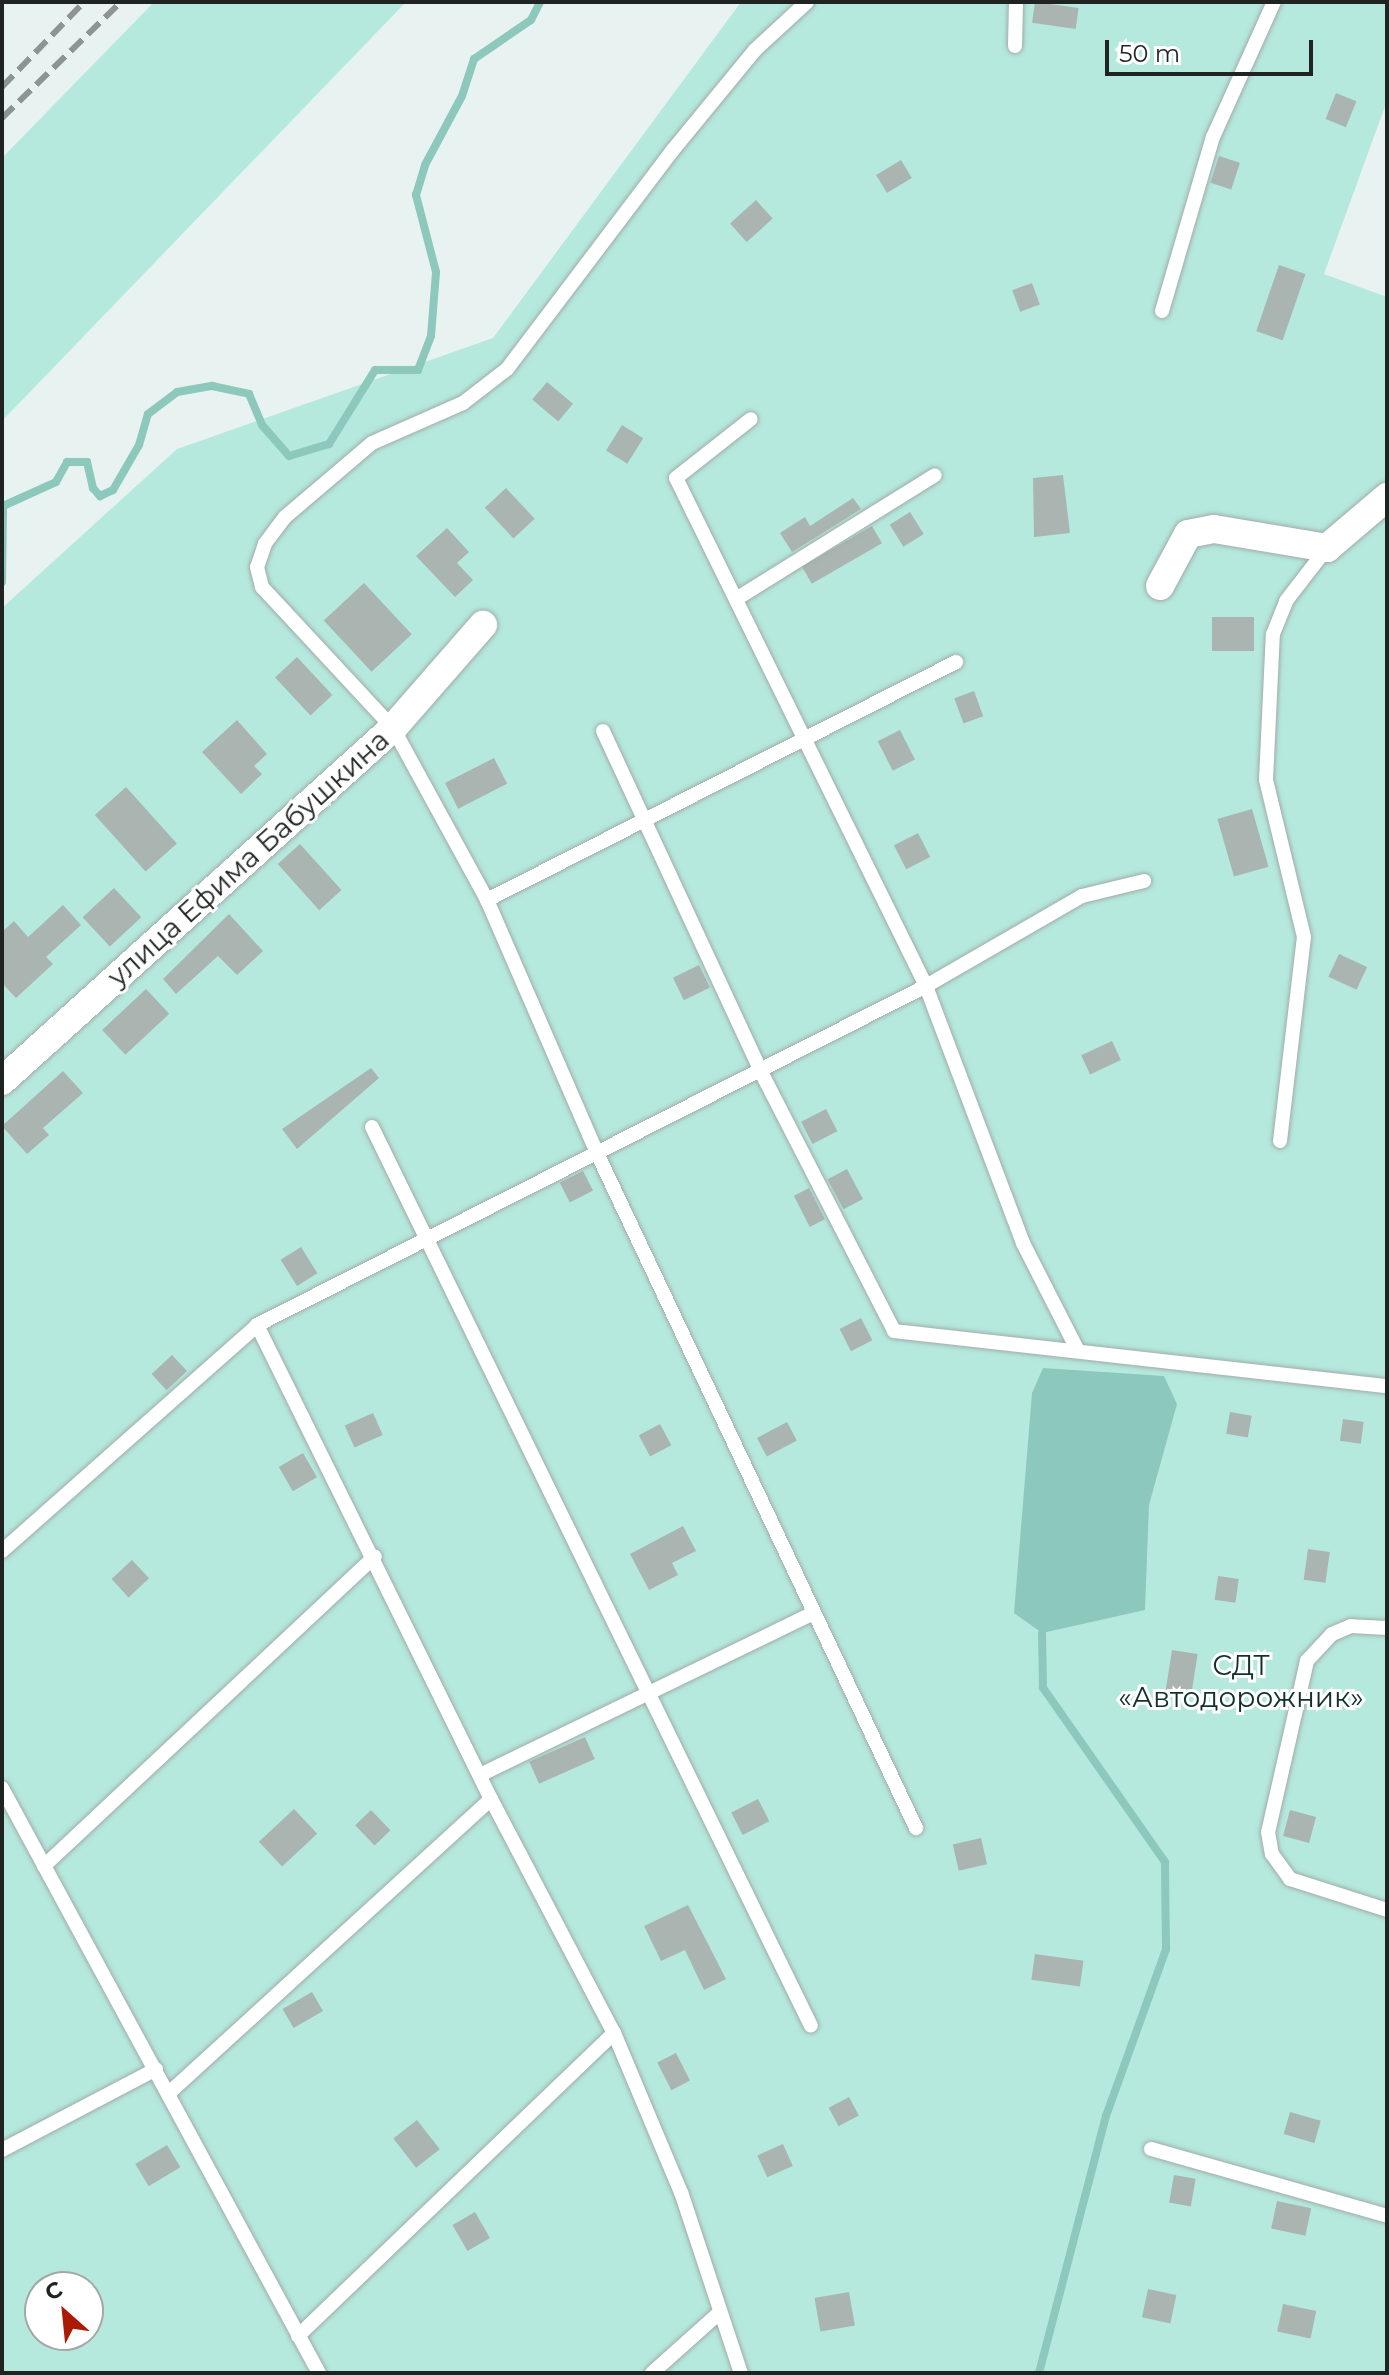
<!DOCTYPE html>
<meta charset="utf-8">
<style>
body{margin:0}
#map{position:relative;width:1389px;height:2375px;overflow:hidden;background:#e8f3f1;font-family:Montserrat,sans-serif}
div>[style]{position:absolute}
.green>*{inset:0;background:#b5e9de}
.water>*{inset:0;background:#8dc8bd}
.stream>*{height:8px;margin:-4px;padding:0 4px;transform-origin:4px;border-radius:4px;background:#8dc8bd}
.building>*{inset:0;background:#aab5b2;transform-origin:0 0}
.roads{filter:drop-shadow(0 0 2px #a1aca9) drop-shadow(0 0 2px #a1aca9)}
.service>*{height:14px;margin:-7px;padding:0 7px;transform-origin:7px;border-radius:7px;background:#fff}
.minor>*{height:28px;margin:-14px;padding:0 14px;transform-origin:14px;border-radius:14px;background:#fff}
.rail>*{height:6px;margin-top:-3px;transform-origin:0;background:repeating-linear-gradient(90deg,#8d9593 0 16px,transparent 0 24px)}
span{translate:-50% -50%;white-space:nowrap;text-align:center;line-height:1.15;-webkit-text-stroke:6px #fff;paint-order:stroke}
.street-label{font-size:28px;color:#1f2322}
.park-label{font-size:28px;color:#13312c}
.frame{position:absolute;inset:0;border:4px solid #1f2322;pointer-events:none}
.north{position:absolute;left:24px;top:2271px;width:80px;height:80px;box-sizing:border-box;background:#fff;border:2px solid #a5a7a7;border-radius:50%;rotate:333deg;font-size:22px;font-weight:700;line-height:32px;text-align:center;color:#1f2322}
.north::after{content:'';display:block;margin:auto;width:28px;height:36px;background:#aa1a04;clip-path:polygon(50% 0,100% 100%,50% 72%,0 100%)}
.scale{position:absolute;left:1105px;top:40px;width:208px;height:36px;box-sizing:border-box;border:4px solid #1f2322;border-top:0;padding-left:10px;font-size:24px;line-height:28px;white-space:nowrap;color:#1f2322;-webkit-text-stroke:6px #fff;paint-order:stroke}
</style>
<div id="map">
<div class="green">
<div style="clip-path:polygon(154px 2px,406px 2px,2px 421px,2px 158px)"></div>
<div style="clip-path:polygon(evenodd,741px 2px,1387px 2px,1387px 101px,1324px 274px,1387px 297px,1387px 2373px,2px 2373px,2px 608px,177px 449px,493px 338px,741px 2px,40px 2287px,88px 2287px,88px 2335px,40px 2335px,40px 2287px)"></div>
</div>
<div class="water">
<div style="clip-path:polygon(1043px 1368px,1164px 1376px,1177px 1404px,1149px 1505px,1145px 1610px,1042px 1633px,1014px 1613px,1032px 1393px)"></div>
</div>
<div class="stream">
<div style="left:2px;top:582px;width:76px;rotate:-89.2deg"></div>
<div style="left:3px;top:506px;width:58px;rotate:-24.4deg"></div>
<div style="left:56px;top:482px;width:23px;rotate:-61deg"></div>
<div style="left:67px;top:462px;width:20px"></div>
<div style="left:87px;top:462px;width:27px;rotate:77deg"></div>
<div style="left:93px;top:488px;width:11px;rotate:49deg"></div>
<div style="left:100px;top:496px;width:14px;rotate:-25deg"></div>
<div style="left:113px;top:490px;width:52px;rotate:-60deg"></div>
<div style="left:139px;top:445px;width:32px;rotate:-74deg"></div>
<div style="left:148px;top:414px;width:36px;rotate:-37deg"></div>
<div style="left:177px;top:392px;width:36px;rotate:-10deg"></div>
<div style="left:212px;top:386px;width:38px;rotate:12deg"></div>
<div style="left:249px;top:394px;width:34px;rotate:67deg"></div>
<div style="left:262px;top:425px;width:41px;rotate:48.9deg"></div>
<div style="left:289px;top:456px;width:42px;rotate:-16.7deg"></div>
<div style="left:329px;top:444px;width:87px;rotate:-58.1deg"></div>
<div style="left:375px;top:370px;width:43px"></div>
<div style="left:418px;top:370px;width:36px;rotate:-69deg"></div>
<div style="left:431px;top:336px;width:64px;rotate:-85.5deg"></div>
<div style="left:436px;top:272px;width:80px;rotate:-104.6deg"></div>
<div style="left:416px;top:195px;width:31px;rotate:-73deg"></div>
<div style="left:425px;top:165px;width:78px;rotate:-61.8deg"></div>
<div style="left:462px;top:96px;width:39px;rotate:-72deg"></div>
<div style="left:474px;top:59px;width:69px;rotate:-34.4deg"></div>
<div style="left:531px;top:20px;width:20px;rotate:-63deg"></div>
<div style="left:1039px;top:2373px;width:266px;rotate:-75.4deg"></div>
<div style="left:1106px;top:2116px;width:177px;rotate:-70.2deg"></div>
<div style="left:1166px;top:1949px;width:87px;rotate:-90.7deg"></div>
<div style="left:1165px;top:1862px;width:213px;rotate:-125deg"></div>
<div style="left:1043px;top:1688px;width:55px;rotate:-91deg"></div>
</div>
<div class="building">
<div style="left:1035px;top:2px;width:44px;height:21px;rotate:8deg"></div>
<div style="left:1336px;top:93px;width:22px;height:28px;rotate:22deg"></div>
<div style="left:1219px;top:156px;width:22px;height:28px;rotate:18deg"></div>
<div style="left:901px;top:160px;width:21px;height:29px;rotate:59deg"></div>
<div style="left:756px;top:200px;width:25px;height:35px;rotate:48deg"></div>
<div style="left:1279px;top:265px;width:28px;height:70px;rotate:19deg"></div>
<div style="left:1032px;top:283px;width:23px;height:21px;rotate:70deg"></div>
<div style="left:547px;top:382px;width:34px;height:23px;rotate:40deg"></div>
<div style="left:622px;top:425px;width:25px;height:30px;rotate:32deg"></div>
<div style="clip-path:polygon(1063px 475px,1070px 533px,1034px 537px,1033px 478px)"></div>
<div style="left:506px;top:488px;width:42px;height:29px;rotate:47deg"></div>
<div style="clip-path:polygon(853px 498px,861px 509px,792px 552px,780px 533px,805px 517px,810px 526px)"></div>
<div style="left:910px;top:512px;width:26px;height:24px;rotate:58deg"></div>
<div style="left:872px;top:526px;width:20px;height:81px;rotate:60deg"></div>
<div style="clip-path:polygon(447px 528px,469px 552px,457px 563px,473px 580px,455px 597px,416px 556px)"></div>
<div style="left:364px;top:583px;width:70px;height:55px;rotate:47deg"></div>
<div style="left:1212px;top:617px;width:42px;height:34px"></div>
<div style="left:297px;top:657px;width:52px;height:30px;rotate:47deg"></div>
<div style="left:974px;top:691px;width:27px;height:21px;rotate:70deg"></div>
<div style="clip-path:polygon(237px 720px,267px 754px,254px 766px,262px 774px,241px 794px,202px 752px)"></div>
<div style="left:900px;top:730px;width:33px;height:25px;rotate:63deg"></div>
<div style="left:494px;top:758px;width:29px;height:55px;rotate:63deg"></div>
<div style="left:126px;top:787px;width:76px;height:42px;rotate:48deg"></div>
<div style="left:1252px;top:809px;width:60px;height:36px;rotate:74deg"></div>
<div style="left:918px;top:833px;width:27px;height:27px;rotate:63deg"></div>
<div style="left:300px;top:844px;width:62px;height:30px;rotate:48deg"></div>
<div style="left:114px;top:888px;width:40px;height:43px;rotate:47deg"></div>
<div style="clip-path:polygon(63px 905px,81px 925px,46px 957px,53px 964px,16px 998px,2px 983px,2px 932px,14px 921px,28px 937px)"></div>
<div style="clip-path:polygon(229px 914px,263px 951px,237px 975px,218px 956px,176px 994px,163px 979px)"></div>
<div style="left:1339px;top:954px;width:31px;height:25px;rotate:25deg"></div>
<div style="left:699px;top:965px;width:25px;height:29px;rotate:64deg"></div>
<div style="left:146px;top:989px;width:34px;height:60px;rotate:47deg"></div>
<div style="left:1112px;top:1041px;width:21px;height:34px;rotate:65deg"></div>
<div style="clip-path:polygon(371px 1068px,379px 1078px,297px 1149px,282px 1129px)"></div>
<div style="clip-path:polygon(63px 1071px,83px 1093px,43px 1128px,49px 1135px,27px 1154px,2px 1126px)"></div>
<div style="left:826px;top:1109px;width:25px;height:28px;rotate:63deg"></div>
<div style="left:847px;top:1169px;width:34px;height:22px;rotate:62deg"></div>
<div style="left:583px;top:1171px;width:22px;height:26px;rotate:63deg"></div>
<div style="left:809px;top:1188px;width:35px;height:17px;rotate:63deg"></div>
<div style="left:301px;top:1247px;width:31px;height:24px;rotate:58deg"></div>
<div style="left:861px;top:1318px;width:25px;height:24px;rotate:63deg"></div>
<div style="left:172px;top:1355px;width:22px;height:28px;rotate:47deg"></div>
<div style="left:1230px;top:1412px;width:22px;height:22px;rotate:10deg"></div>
<div style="left:373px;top:1413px;width:24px;height:31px;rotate:66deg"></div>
<div style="left:1343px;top:1419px;width:21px;height:22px;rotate:8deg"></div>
<div style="left:787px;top:1422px;width:21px;height:34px;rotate:62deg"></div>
<div style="left:660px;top:1424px;width:24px;height:24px;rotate:62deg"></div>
<div style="left:303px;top:1453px;width:28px;height:28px;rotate:60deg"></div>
<div style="clip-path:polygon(683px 1526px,696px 1551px,672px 1563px,678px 1575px,649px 1590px,630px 1554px)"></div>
<div style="left:1308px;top:1549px;width:22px;height:31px;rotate:8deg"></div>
<div style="left:132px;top:1560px;width:25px;height:28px;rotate:47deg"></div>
<div style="left:1218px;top:1576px;width:21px;height:24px;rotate:8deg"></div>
<div style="left:1172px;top:1650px;width:26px;height:44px;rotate:9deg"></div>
<div style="left:585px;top:1737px;width:24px;height:61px;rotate:66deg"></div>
<div style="left:758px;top:1799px;width:25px;height:30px;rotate:63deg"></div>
<div style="left:294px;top:1809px;width:34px;height:48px;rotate:47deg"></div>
<div style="left:371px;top:1810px;width:28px;height:22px;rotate:46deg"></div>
<div style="left:1290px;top:1810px;width:27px;height:27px;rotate:15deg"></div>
<div style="left:981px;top:1838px;width:27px;height:29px;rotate:77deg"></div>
<div style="clip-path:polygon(688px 1905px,726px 1979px,704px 1990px,685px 1950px,661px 1961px,644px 1926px)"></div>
<div style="left:1035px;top:1954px;width:49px;height:26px;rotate:8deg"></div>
<div style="left:312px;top:1992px;width:22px;height:34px;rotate:60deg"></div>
<div style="left:676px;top:2053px;width:31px;height:21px;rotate:63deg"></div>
<div style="left:849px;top:2097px;width:21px;height:23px;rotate:62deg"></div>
<div style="left:1290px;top:2112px;width:32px;height:23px;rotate:16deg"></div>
<div style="left:417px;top:2120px;width:37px;height:30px;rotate:52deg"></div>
<div style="left:783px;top:2144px;width:24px;height:28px;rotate:66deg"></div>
<div style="left:167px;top:2145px;width:26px;height:37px;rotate:59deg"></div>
<div style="left:1174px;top:2175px;width:22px;height:28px;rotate:10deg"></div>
<div style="left:1277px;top:2201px;width:35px;height:28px;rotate:12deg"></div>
<div style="left:475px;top:2212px;width:30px;height:26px;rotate:60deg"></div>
<div style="left:1148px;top:2289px;width:29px;height:29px;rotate:12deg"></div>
<div style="left:849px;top:2292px;width:34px;height:35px;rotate:80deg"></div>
<div style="left:1283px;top:2304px;width:34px;height:28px;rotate:12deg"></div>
</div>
<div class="roads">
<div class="service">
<div style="left:807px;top:2px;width:71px;rotate:137.3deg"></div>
<div style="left:755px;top:50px;width:131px;rotate:129.4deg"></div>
<div style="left:672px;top:151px;width:273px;rotate:127.1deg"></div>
<div style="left:507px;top:369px;width:56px;rotate:142.3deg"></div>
<div style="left:463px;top:403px;width:99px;rotate:156.3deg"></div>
<div style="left:372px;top:443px;width:114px;rotate:139.6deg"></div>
<div style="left:285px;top:517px;width:34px;rotate:127deg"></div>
<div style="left:265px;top:544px;width:24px;rotate:109deg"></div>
<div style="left:257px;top:567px;width:21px;rotate:76deg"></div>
<div style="left:262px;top:587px;width:192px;rotate:47.1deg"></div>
<div style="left:393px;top:728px;width:196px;rotate:61.3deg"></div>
<div style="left:487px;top:900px;width:274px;rotate:66.5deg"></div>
<div style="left:596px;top:1151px;width:749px;rotate:64.7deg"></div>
<div style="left:1015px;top:46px;width:44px;rotate:-88.7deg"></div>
<div style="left:1162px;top:311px;width:181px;rotate:-73.7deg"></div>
<div style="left:1213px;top:137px;width:148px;rotate:-65.7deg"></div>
<div style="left:736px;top:599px;width:234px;rotate:-31.9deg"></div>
<div style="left:603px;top:731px;width:374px;rotate:65.1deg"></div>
<div style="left:760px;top:1070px;width:293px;rotate:62.8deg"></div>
<div style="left:894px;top:1331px;width:496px;rotate:6.4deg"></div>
<div style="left:487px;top:900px;width:526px;rotate:-26.91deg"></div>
<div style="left:372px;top:1127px;width:1000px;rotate:63.97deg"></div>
<div style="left:1280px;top:1141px;width:205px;rotate:-83.3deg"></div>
<div style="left:1304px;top:937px;width:162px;rotate:-103.6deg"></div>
<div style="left:1266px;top:780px;width:146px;rotate:-87.3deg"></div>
<div style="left:1273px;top:634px;width:35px;rotate:-68deg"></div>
<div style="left:1286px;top:601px;width:67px;rotate:-52.3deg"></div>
<div style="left:257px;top:1325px;width:529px;rotate:63.73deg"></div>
<div style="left:491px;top:1799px;width:264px;rotate:62.3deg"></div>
<div style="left:614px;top:2033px;width:173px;rotate:67.2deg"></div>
<div style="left:681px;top:2192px;width:191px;rotate:71.7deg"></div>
<div style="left:1078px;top:1351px;width:121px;rotate:-117deg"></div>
<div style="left:1023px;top:1243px;width:275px;rotate:-110.7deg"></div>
<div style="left:926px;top:986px;width:180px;rotate:-30deg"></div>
<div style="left:1082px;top:896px;width:64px;rotate:-13.6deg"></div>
<div style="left:2px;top:1551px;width:341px;rotate:-41.5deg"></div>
<div style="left:257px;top:1325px;width:750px;rotate:-26.87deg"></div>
<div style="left:926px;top:986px;width:566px;rotate:-116.2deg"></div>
<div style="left:676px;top:478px;width:95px;rotate:-38.2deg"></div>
<div style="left:1387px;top:1628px;width:36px;rotate:-177deg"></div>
<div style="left:1351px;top:1626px;width:21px;rotate:157deg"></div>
<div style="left:1332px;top:1634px;width:37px;rotate:133deg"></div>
<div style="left:1307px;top:1661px;width:175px;rotate:102.8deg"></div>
<div style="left:1268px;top:1832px;width:22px;rotate:80deg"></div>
<div style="left:1272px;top:1854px;width:31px;rotate:54deg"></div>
<div style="left:1290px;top:1879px;width:102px;rotate:17.7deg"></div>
<div style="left:482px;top:1774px;width:366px;rotate:-25.9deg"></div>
<div style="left:2px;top:1788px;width:665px;rotate:61.55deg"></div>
<div style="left:44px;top:1866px;width:453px;rotate:-43.1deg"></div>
<div style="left:169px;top:2093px;width:436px;rotate:-42.4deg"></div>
<div style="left:1151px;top:2149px;width:245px;rotate:15.8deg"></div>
<div style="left:2px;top:2150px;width:174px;rotate:-27.7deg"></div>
<div style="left:298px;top:2336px;width:438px;rotate:-43.8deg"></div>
<div style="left:652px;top:2373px;width:90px;rotate:-41.8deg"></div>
</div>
<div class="minor">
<div style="left:1160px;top:586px;width:59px;rotate:-61.7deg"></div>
<div style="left:1188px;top:534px;width:26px;rotate:-11deg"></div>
<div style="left:1214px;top:529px;width:115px;rotate:9.5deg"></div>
<div style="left:1327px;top:548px;width:79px;rotate:-40.4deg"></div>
<div style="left:2px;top:1081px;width:527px;rotate:-42.08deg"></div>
<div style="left:393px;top:728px;width:137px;rotate:-48.9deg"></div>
</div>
</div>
<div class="rail">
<div style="left:2px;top:87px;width:118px;rotate:-46deg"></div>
<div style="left:2px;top:118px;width:166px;rotate:-44.3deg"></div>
</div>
<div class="street-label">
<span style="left:248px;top:858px;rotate:-42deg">улица Ефима Бабушкина</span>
</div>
<div class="park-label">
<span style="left:1241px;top:1681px">СДТ<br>«Автодорожник»</span>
</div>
<div class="frame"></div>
<div class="north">С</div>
<div class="scale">50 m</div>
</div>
